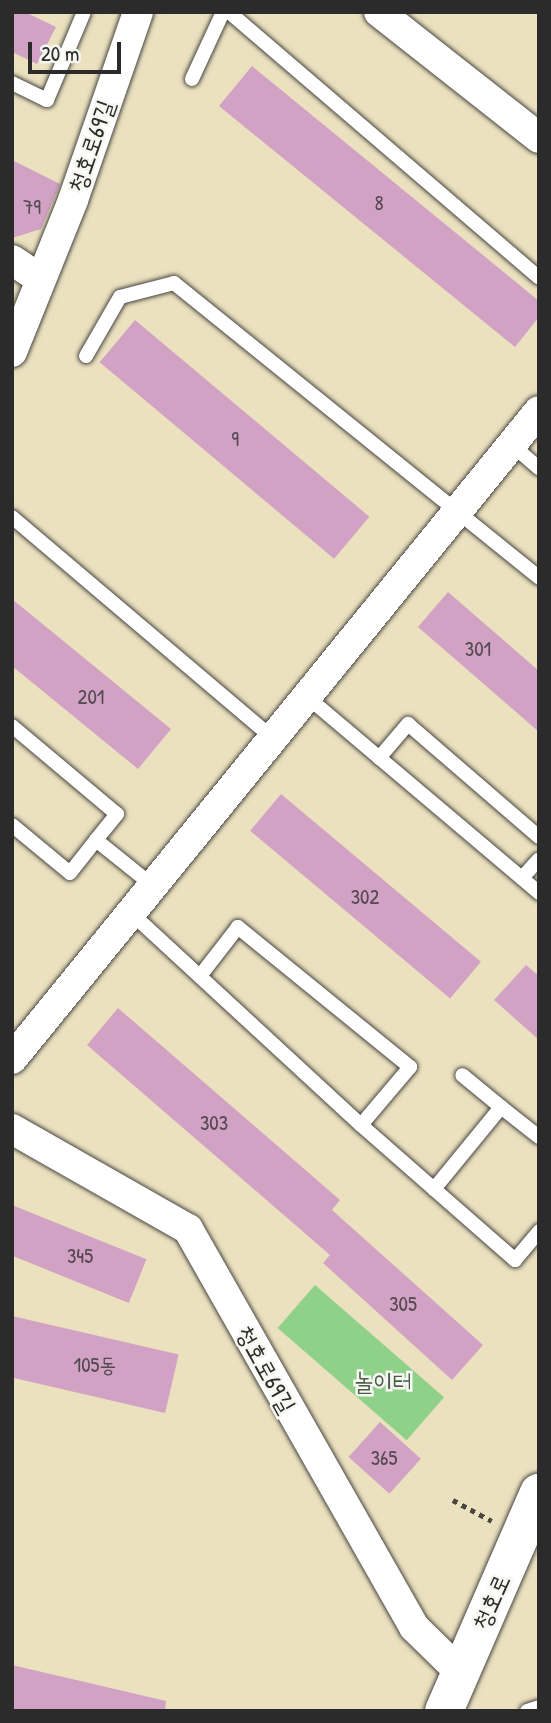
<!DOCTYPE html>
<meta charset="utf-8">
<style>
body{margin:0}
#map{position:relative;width:551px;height:1723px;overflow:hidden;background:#ebe1bf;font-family:"Patrick Hand","Poor Story",sans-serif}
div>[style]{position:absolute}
.green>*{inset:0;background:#90d189;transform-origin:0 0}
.building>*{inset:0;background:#d2a2c5;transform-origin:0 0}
.path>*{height:4.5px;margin-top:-2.25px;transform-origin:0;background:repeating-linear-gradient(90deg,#484641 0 5px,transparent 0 10px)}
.roads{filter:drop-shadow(0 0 2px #484641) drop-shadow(0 0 2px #484641)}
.lane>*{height:14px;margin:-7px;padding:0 7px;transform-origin:7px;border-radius:7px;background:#fff}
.street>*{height:30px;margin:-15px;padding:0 15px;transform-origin:15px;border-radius:15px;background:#fff}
.secondary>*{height:38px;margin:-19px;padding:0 19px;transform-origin:19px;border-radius:19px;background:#fff}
span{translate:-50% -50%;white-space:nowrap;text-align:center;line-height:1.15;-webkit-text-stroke:5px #f6f6f2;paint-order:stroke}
.number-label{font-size:21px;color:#554952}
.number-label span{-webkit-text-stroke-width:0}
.street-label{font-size:24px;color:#2b2b2b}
.park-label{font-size:24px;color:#495d47}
.frame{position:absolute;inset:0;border:14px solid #2b2b2b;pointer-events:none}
.scale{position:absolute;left:28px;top:42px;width:93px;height:32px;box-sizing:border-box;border:4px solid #2b2b2b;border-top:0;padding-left:9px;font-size:21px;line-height:24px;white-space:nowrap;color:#2b2b2b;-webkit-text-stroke:5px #f6f6f2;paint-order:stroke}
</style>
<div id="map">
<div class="green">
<div style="left:315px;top:1285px;width:171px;height:57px;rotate:41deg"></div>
</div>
<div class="building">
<div style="clip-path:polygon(12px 12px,25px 12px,56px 27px,37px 64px,12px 52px)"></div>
<div style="clip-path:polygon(252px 66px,539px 301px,539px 317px,515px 347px,219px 106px)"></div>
<div style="clip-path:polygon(12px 160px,60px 184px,41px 229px,12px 238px)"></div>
<div style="left:135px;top:320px;width:306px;height:55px;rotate:40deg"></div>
<div style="clip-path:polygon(448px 592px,539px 671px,539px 732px,418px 627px)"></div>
<div style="clip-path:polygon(12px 599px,171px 729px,138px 769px,12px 666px)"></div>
<div style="left:281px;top:794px;width:261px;height:48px;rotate:40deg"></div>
<div style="clip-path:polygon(526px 965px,539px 976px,539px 1040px,494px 1000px)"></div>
<div style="clip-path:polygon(118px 1008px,340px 1200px,332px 1210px,483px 1345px,452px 1380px,323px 1263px,330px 1255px,87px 1045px)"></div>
<div style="left:12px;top:1205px;width:145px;height:47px;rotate:22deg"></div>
<div style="left:12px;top:1316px;width:171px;height:60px;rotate:13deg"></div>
<div style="left:380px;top:1422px;width:55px;height:47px;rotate:42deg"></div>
<div style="clip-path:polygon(12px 1665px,166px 1701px,165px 1711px,12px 1711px)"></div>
</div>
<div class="path">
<div style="left:453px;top:1500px;width:44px;rotate:28.3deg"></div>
</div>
<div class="roads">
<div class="lane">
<div style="left:229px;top:12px;width:408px;rotate:40.6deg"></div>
<div style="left:192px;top:79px;width:74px;rotate:-65.2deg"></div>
<div style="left:12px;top:83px;width:39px;rotate:26deg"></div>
<div style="left:47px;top:100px;width:95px;rotate:-67.2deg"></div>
<div style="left:86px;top:356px;width:68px;rotate:-60deg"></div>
<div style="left:120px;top:297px;width:56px;rotate:-14.5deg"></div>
<div style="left:174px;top:283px;width:469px;rotate:38.9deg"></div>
<div style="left:511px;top:444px;width:37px;rotate:41deg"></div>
<div style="left:12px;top:517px;width:340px;rotate:40.3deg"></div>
<div style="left:305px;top:695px;width:307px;rotate:40.2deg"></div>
<div style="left:12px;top:726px;width:137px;rotate:40deg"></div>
<div style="left:117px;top:814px;width:33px;rotate:129deg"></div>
<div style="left:379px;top:758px;width:45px;rotate:-49.5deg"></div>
<div style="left:408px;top:724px;width:173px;rotate:40.8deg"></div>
<div style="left:12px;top:825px;width:75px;rotate:39.6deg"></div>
<div style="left:70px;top:873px;width:42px;rotate:-51.8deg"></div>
<div style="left:96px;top:840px;width:72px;rotate:38.8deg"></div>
<div style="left:522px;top:878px;width:25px;rotate:-48deg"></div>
<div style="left:130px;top:912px;width:314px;rotate:42.7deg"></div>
<div style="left:361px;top:1125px;width:76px;rotate:-49.8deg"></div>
<div style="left:410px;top:1067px;width:222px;rotate:-140.9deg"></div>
<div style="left:238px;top:927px;width:62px;rotate:127.8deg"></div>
<div style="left:501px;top:1107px;width:48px;rotate:38.3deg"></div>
<div style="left:361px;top:1125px;width:97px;rotate:41.2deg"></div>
<div style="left:434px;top:1189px;width:106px;rotate:-50.7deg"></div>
<div style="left:501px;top:1107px;width:50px;rotate:-140.6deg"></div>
<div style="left:434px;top:1189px;width:108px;rotate:41.2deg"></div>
<div style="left:515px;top:1260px;width:38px;rotate:-50deg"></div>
<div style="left:527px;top:1711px;width:13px;rotate:-18deg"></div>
</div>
<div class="street">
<div style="left:379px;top:12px;width:204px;rotate:38.2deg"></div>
<div style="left:12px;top:260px;width:34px;rotate:34deg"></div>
<div style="left:12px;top:352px;width:164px;rotate:-68.1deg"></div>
<div style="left:73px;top:200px;width:199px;rotate:-70.9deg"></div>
<div style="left:12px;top:1059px;width:835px;rotate:-50.88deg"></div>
<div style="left:12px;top:1129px;width:202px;rotate:29.6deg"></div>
<div style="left:188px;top:1229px;width:458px;rotate:60.4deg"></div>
<div style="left:414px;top:1627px;width:64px;rotate:44.4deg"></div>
</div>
<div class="secondary">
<div style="left:444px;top:1711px;width:238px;rotate:-66.5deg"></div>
</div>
</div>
<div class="number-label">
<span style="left:379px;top:203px">8</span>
<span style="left:32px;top:207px">79</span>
<span style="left:235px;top:439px">9</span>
<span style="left:478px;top:649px">301</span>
<span style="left:91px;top:697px">201</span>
<span style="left:365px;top:897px">302</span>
<span style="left:214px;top:1123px">303</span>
<span style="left:80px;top:1256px">345</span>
<span style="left:403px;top:1304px">305</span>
<span style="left:95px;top:1365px">105동</span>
<span style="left:384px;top:1458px">365</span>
</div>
<div class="street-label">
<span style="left:91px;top:146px;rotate:-71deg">청호로69길</span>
<span style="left:266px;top:1369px;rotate:61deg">청호로69길</span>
<span style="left:491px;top:1602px;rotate:-66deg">청호로</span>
</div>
<div class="park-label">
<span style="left:383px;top:1382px">놀이터</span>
</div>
<div class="frame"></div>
<div class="scale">20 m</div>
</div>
